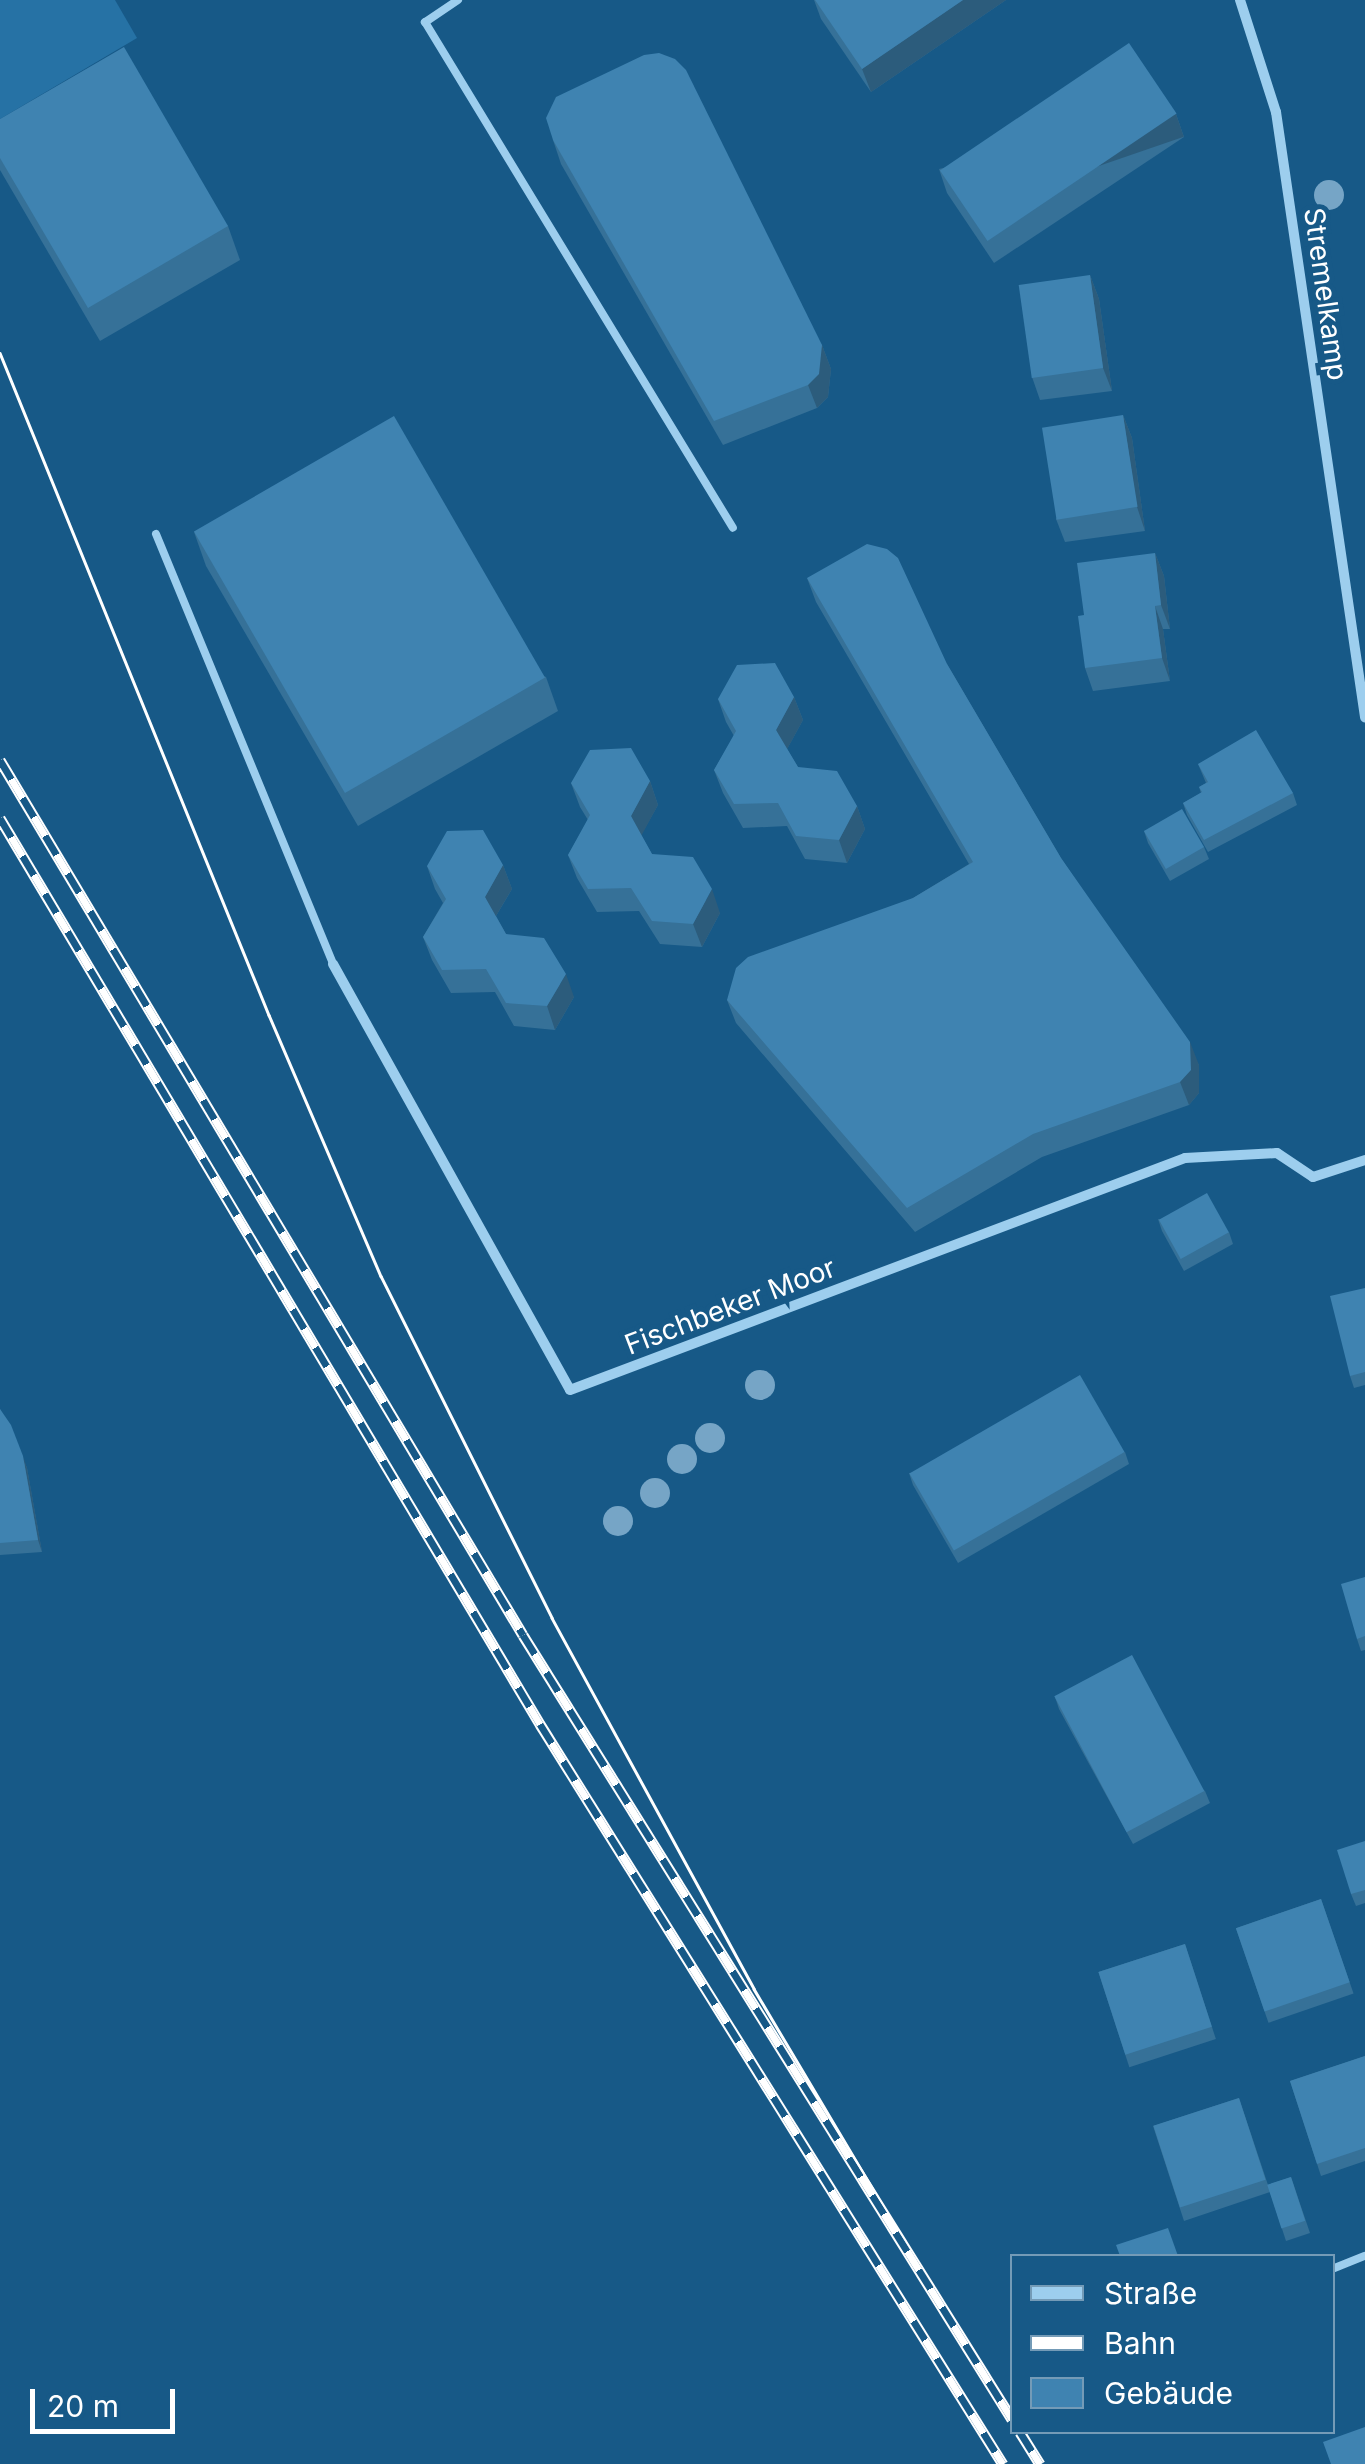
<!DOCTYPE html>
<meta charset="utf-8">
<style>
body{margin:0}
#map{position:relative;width:1365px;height:2464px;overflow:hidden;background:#175987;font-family:Inter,sans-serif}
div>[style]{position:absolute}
.green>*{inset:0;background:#2672a5}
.service>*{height:8px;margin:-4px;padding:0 4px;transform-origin:4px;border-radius:4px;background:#9dceee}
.minor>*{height:10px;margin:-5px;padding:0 5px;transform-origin:5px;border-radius:5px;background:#9dceee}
.tram>*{height:2.5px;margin:-1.25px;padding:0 1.25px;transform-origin:1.25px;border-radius:1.25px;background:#fff}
.rail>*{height:11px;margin-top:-5.5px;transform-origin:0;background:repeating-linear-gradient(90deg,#175987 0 22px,#fff 0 44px);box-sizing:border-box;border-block:2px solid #fff}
.trees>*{width:30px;height:30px;margin:-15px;border-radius:50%;background:#76a5c6}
.wall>*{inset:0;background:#367198;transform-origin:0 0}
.shaded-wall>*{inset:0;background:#2c5c7c;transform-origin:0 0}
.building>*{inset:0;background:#3f83b1;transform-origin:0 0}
span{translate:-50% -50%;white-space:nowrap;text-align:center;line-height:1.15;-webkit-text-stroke:10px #175987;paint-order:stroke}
.street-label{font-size:28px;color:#fff}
.legend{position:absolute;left:1010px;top:2254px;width:325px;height:180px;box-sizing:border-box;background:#175987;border:2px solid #749bb7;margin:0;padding:12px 18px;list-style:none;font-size:30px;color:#fff}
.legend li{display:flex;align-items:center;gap:20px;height:50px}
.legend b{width:50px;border:2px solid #749bb7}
.scale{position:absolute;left:30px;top:2389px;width:145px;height:45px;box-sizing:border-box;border:5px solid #fff;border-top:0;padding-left:12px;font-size:30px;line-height:35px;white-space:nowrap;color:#fff;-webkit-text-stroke:8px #175987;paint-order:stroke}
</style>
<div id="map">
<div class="green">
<div style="clip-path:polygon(0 0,115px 0,137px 38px,0 119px)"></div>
</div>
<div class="service">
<div style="left:458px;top:0;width:40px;rotate:146deg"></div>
<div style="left:425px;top:22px;width:592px;rotate:58.67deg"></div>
<div style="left:156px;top:534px;width:465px;rotate:67.6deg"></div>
<div style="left:1332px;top:2269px;width:35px;rotate:-22deg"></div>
</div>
<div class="minor">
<div style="left:1240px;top:0;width:118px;rotate:72.2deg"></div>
<div style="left:1276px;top:112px;width:612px;rotate:81.63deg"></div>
<div style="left:333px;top:964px;width:487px;rotate:60.9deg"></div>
<div style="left:570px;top:1390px;width:657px;rotate:-20.67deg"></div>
<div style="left:1185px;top:1158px;width:92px;rotate:-3.1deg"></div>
<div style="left:1277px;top:1153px;width:43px;rotate:33.7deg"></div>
<div style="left:1313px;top:1177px;width:55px;rotate:-18.1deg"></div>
</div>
<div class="tram">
<div style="left:0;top:353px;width:715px;rotate:67.89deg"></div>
<div style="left:269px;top:1015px;width:284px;rotate:66.8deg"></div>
<div style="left:381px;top:1276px;width:382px;rotate:63.4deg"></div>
<div style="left:552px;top:1618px;width:422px;rotate:61.4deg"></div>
<div style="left:754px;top:1989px;width:358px;rotate:59.3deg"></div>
</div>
<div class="rail">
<div style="left:0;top:760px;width:1019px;rotate:59.13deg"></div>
<div style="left:523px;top:1635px;width:924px;rotate:58.05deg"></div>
<div style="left:0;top:818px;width:1055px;rotate:59.2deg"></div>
<div style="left:540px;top:1724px;width:873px;rotate:57.97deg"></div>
<div style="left:1020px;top:2432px;width:38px;rotate:58deg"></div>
</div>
<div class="trees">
<div style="left:1329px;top:195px"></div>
<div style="left:760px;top:1385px"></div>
<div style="left:710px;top:1438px"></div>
<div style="left:682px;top:1459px"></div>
<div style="left:655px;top:1493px"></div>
<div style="left:618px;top:1521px"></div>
</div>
<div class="wall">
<div style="clip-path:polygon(814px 0,1006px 0,871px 92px,821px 19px)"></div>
<div style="clip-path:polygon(1176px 114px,1184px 137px,994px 263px,947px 193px,939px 169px)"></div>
<div style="clip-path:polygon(0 119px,228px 226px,240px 260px,100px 341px,0 170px)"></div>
<div style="clip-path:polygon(553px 140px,822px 345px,831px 369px,828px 397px,817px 408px,723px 445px,561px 164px)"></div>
<div style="clip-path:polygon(1090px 275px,1099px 299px,1112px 391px,1040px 400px,1032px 377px)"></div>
<div style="clip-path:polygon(1123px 415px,1132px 438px,1145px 531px,1065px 542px,1056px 519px)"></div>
<div style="clip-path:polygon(194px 532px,546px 677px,558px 711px,358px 826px,206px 566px)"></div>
<div style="clip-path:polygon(1155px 553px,1164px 576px,1170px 629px,1163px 629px,1170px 681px,1093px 691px,1085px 668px,1084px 615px)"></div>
<div style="clip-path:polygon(807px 578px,947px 664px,1061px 858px,1199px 1065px,1199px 1093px,1189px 1105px,1042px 1157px,915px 1232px,736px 1023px,727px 1000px,913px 898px,969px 864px,816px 602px)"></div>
<div style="clip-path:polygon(794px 697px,803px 720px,787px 749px,798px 767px,857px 806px,865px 829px,847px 863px,805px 859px,787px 826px,743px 828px,723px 793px,714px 770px,734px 736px,726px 722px,718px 699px)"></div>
<div style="clip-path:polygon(1198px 764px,1293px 793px,1297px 805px,1208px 852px,1187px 815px,1183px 803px,1201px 793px,1199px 787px,1206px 783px)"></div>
<div style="clip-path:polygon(650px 781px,658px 805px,641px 835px,652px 854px,720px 913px,702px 947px,660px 944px,639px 911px,597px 912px,577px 878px,568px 855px,588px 820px,580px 807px,571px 783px)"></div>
<div style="clip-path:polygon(1144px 831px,1204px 847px,1209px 859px,1170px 881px,1148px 843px)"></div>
<div style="clip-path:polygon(503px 865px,512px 889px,496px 916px,506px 934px,574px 997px,555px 1030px,514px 1026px,495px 992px,451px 993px,432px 960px,423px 937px,443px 903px,435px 889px,427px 866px)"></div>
<div style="clip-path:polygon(1158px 1219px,1229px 1232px,1233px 1244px,1184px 1271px,1162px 1231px)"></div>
<div style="clip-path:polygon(1365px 1288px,1365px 1385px,1354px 1388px,1350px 1376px)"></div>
<div style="clip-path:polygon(0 1409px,27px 1468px,42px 1552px,0 1555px)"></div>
<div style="clip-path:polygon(1125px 1452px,1129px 1464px,958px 1563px,913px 1485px,909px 1473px)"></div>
<div style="clip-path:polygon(1365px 1577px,1365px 1650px,1361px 1651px,1357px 1639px)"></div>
<div style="clip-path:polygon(1055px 1697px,1205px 1791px,1210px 1803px,1133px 1844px,1059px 1709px)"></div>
<div style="clip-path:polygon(1365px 1841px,1365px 1903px,1356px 1906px,1351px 1894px)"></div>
<div style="left:1321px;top:1899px;width:100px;height:90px;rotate:71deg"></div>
<div style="left:1185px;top:1944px;width:100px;height:91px;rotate:72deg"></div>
<div style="clip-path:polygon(1365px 2056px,1365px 2161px,1321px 2176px,1290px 2081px)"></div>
<div style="clip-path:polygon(1239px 2098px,1268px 2185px,1291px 2177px,1310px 2233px,1286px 2241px,1270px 2192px,1184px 2221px,1153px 2126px)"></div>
</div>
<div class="shaded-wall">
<div style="clip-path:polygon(963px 0,1006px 0,871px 92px,862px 69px)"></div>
<div style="left:1176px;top:114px;width:24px;height:228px;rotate:71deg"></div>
<div style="clip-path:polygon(1090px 275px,1099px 299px,1112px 391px,1103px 368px)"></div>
<div style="clip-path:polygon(822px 345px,831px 369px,828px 397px,817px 408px,808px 385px)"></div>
<div style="clip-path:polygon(1123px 415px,1132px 438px,1145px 531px,1137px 507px)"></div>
<div style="clip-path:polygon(1155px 553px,1164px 576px,1170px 629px,1161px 605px)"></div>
<div style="clip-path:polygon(1155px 606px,1163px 629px,1170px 681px,1162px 658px)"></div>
<div style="clip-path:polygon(794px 697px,803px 720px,785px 753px,776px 730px)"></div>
<div style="clip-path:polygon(650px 781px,658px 805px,639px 840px,631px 816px)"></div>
<div style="clip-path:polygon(857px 806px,865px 829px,847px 863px,839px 840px)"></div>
<div style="clip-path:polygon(503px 865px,512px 889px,493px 921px,485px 897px)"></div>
<div style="clip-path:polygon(712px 889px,720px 913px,702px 947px,693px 924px)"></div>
<div style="clip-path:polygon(566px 974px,574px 997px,555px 1030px,547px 1006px)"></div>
<div style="clip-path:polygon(1190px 1042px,1199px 1065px,1199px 1093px,1189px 1105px,1180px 1082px)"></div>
<div style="clip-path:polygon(23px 1456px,27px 1468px,42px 1552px,38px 1540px)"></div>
</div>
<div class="building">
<div style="clip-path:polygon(815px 0,963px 0,862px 69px)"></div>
<div style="left:1129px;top:43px;width:85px;height:228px;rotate:56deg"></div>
<div style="clip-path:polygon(124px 47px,228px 226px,88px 308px,0 158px,0 119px)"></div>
<div style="clip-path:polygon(659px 53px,675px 59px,686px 70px,822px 345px,819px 374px,808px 385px,714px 421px,553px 140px,546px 118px,556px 97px,644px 55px)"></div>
<div style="left:1090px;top:275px;width:94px;height:72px;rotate:82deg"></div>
<div style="left:1123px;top:415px;width:93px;height:82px;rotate:81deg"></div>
<div style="left:394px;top:416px;width:302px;height:231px;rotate:60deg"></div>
<div style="clip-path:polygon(867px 544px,887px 549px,898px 558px,947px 664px,1061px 858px,1190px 1042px,1191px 1070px,1180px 1082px,1033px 1134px,907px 1208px,727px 1000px,736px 968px,748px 957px,913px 898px,973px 862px,807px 578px)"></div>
<div style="clip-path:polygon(1155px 553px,1161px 605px,1155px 606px,1162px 658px,1085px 668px,1078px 616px,1084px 615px,1077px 563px)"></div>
<div style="clip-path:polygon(775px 663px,794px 697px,776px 730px,798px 767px,837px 771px,857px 806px,839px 840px,796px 836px,778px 803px,734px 804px,714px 770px,736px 731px,718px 699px,737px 665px)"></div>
<div style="clip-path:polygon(1256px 730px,1293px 793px,1204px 840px,1183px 803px,1202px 792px,1199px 787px,1208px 782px,1198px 764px)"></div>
<div style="clip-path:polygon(631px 748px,650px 781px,631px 816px,652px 854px,693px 857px,712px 889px,693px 924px,652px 921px,631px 888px,588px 889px,568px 855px,590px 815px,571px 783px,590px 750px)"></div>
<div style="left:1182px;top:809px;width:44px;height:44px;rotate:60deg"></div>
<div style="clip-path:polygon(483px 830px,503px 865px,485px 897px,506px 934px,544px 938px,566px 974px,547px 1006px,506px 1003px,486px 969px,442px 970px,423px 937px,446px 899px,427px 866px,447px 831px)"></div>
<div style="left:1207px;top:1193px;width:45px;height:55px;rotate:61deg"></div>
<div style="clip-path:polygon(1365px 1288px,1365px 1372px,1350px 1376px,1330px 1296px)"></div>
<div style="left:1080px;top:1375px;width:89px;height:197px;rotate:60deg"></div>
<div style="clip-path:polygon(0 1409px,11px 1425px,23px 1456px,38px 1540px,0 1543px)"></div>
<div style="clip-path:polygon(1365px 1577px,1365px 1636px,1357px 1639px,1341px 1584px)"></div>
<div style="left:1132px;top:1655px;width:154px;height:88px;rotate:62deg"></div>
<div style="clip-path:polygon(1365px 1841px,1365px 1890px,1351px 1894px,1337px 1850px)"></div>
<div style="left:1321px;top:1899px;width:88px;height:90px;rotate:71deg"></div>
<div style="left:1185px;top:1944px;width:87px;height:91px;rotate:72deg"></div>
<div style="clip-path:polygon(1365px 2056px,1365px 2148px,1317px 2164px,1290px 2081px)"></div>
<div style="left:1239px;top:2098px;width:86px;height:90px;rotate:72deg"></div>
<div style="left:1291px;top:2177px;width:46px;height:25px;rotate:72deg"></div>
<div style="clip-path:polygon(1168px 2228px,1178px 2256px,1120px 2256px,1116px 2245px)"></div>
<div style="clip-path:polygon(1365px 2427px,1365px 2464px,1331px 2464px,1323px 2442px)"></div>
</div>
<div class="street-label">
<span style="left:1326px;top:294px;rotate:82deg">Stremelkamp</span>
<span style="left:730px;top:1306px;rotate:-21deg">Fischbeker Moor</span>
</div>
<ul class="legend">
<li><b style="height:12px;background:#9dceee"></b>Straße</li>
<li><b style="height:12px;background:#fff"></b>Bahn</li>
<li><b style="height:28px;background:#3f83b1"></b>Gebäude</li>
</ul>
<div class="scale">20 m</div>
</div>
